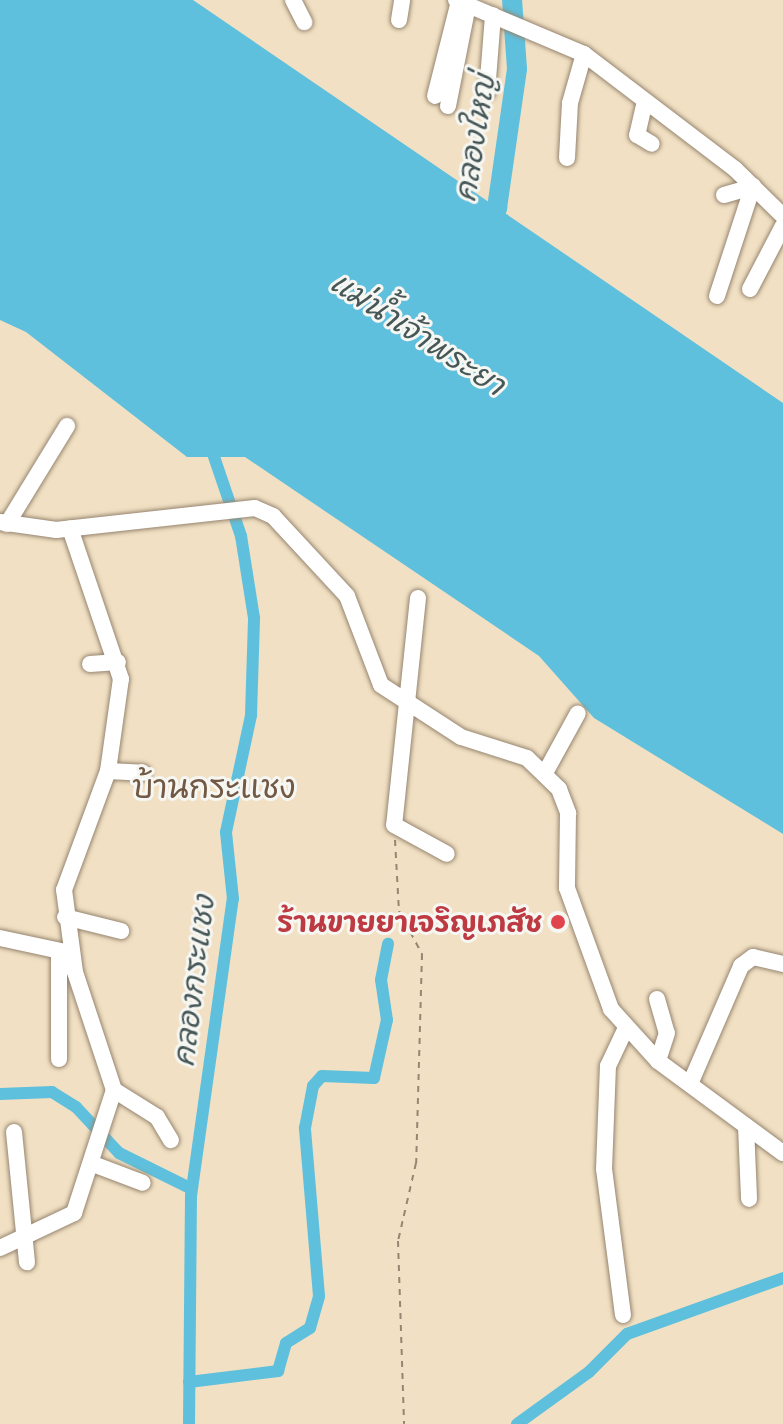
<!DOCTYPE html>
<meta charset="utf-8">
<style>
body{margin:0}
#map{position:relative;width:783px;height:1424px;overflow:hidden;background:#f1e0c3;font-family:"Patrick Hand","Playpen Sans Thai",sans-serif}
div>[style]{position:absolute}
.water>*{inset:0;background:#5fc0dd}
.canal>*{height:12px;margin:-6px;padding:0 6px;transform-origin:6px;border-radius:6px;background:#5fc0dd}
.river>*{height:20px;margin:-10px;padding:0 10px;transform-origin:10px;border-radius:10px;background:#5fc0dd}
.path>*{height:2px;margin-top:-1px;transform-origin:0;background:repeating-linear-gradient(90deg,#968570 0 6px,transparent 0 12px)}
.roads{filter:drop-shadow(0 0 2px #968570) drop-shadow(0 0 2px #968570)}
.minor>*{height:16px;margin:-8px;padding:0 8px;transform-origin:8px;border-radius:8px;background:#fff}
.dots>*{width:22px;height:22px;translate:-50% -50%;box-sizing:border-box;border:4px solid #f6f6f2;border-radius:50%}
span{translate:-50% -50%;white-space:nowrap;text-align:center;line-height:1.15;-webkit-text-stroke:6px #f6f6f2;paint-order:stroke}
.health-label{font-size:28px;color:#be3a42;font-weight:700}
.right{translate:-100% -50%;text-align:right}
.water-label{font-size:30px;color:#465757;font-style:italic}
.quarter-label{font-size:32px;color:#725944}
</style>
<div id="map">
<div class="water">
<div style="clip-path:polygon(0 0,193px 0,783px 403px,783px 834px,594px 718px,539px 656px,245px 457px,187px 457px,26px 332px,0 320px)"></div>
</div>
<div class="canal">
<div style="left:0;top:1094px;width:52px;rotate:-2.2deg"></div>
<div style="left:52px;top:1092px;width:28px;rotate:32deg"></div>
<div style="left:76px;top:1107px;width:63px;rotate:46.9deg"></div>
<div style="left:119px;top:1153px;width:81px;rotate:26.3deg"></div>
<div style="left:189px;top:1382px;width:90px;rotate:-7deg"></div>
<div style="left:278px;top:1371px;width:29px;rotate:-74deg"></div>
<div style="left:286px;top:1343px;width:28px;rotate:-32deg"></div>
<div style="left:310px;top:1328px;width:33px;rotate:-74deg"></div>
<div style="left:319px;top:1296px;width:169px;rotate:-94.8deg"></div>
<div style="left:305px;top:1128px;width:43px;rotate:-79.2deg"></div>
<div style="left:313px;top:1086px;width:13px;rotate:-48deg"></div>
<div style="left:322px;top:1076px;width:52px;rotate:2.2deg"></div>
<div style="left:374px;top:1078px;width:59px;rotate:-77.4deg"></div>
<div style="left:387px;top:1020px;width:40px;rotate:-98.5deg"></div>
<div style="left:381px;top:980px;width:37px;rotate:-79deg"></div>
<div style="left:189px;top:1424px;width:228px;rotate:-89.5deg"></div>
<div style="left:191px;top:1196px;width:300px;rotate:-82deg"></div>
<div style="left:233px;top:899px;width:67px;rotate:-96deg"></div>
<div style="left:226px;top:832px;width:120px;rotate:-77.9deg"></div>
<div style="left:251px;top:715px;width:97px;rotate:-88.2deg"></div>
<div style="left:254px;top:618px;width:83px;rotate:-99deg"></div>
<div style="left:241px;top:536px;width:96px;rotate:-108.8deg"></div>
<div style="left:517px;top:1424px;width:89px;rotate:-35.8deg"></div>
<div style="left:589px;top:1372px;width:54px;rotate:-45deg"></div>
<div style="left:627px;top:1334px;width:166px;rotate:-19.7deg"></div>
</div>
<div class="river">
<div style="left:485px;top:232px;width:27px;rotate:-63deg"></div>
<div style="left:497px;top:208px;width:140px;rotate:-81.8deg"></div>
<div style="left:517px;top:69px;width:69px;rotate:-94.1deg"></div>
</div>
<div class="path">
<div style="left:395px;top:840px;width:71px;rotate:86.8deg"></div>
<div style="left:399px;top:911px;width:49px;rotate:61.9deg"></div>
<div style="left:422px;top:954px;width:209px;rotate:91.6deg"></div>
<div style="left:416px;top:1163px;width:80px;rotate:103deg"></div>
<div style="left:398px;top:1241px;width:183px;rotate:88.1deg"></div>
</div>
<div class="roads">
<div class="minor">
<div style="left:293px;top:0;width:25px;rotate:63deg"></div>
<div style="left:456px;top:0;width:139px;rotate:22.9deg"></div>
<div style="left:584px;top:54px;width:190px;rotate:37.3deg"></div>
<div style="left:735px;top:169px;width:67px;rotate:44.4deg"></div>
<div style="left:399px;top:20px;width:20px;rotate:-81deg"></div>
<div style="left:487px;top:92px;width:77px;rotate:-85.5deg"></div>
<div style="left:435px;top:96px;width:98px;rotate:-75.8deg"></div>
<div style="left:645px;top:101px;width:35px;rotate:103deg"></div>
<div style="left:637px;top:135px;width:17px;rotate:31deg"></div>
<div style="left:448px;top:106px;width:103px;rotate:-78.8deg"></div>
<div style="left:567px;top:158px;width:55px;rotate:-86.9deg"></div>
<div style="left:570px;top:103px;width:51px;rotate:-74.1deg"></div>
<div style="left:724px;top:195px;width:29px;rotate:-16deg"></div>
<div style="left:750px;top:289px;width:71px;rotate:-62.4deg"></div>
<div style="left:717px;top:296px;width:116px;rotate:-71.9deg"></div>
<div style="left:0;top:522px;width:57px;rotate:8.1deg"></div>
<div style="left:56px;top:530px;width:200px;rotate:-6.3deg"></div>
<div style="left:255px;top:508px;width:20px;rotate:24deg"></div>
<div style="left:273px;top:516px;width:109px;rotate:47.2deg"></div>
<div style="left:347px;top:596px;width:95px;rotate:69.1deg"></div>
<div style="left:381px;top:685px;width:95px;rotate:33deg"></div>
<div style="left:461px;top:737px;width:69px;rotate:17.7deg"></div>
<div style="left:527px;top:758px;width:45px;rotate:44.1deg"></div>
<div style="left:559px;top:789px;width:26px;rotate:69deg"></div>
<div style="left:568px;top:813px;width:75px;rotate:90.8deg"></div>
<div style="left:567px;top:888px;width:129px;rotate:70deg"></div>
<div style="left:611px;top:1009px;width:70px;rotate:47.9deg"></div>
<div style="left:658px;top:1061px;width:155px;rotate:36.4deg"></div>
<div style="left:7px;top:524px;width:115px;rotate:-58.5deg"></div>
<div style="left:418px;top:598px;width:228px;rotate:96deg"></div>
<div style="left:394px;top:825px;width:60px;rotate:28.7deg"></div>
<div style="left:90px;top:664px;width:28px;rotate:-4deg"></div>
<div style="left:108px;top:771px;width:35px;rotate:3deg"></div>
<div style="left:545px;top:773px;width:68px;rotate:-61.2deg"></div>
<div style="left:65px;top:917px;width:58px;rotate:14deg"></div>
<div style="left:0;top:938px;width:72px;rotate:12.1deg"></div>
<div style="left:657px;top:999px;width:35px;rotate:74deg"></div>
<div style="left:667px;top:1033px;width:29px;rotate:108deg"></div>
<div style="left:59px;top:1059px;width:108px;rotate:-90deg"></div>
<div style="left:690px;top:1084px;width:129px;rotate:-66.6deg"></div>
<div style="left:741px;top:966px;width:15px;rotate:-37deg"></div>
<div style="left:753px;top:957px;width:31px;rotate:13deg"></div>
<div style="left:114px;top:1090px;width:51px;rotate:32.1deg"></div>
<div style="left:157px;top:1117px;width:27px;rotate:59deg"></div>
<div style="left:746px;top:1126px;width:73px;rotate:87.6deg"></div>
<div style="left:14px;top:1132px;width:131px;rotate:84.3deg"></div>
<div style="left:93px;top:1164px;width:53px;rotate:20.8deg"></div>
<div style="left:0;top:1248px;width:82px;rotate:-25.3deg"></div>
<div style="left:74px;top:1213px;width:129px;rotate:-72deg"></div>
<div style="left:114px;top:1090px;width:124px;rotate:-108.3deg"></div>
<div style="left:75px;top:972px;width:83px;rotate:-97.6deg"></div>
<div style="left:64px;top:890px;width:127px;rotate:-69.7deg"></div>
<div style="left:108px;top:771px;width:93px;rotate:-82deg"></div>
<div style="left:121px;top:679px;width:159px;rotate:-108.7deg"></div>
<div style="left:623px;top:1315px;width:147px;rotate:-97.4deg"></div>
<div style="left:604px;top:1169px;width:103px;rotate:-87.8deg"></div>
<div style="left:608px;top:1066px;width:42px;rotate:-64.7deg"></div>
</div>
</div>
<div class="dots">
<div style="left:558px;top:922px;background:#e0444e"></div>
</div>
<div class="health-label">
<span class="right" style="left:542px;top:922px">ร้านขายยาเจริญเภสัช</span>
</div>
<div class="water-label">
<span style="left:474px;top:138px;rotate:-81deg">คลองใหญ่</span>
<span style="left:418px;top:333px;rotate:33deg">แม่น้ำเจ้าพระยา</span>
<span style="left:193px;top:981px;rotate:-83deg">คลองกระแชง</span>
</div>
<div class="quarter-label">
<span style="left:214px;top:787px">บ้านกระแชง</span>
</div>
</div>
